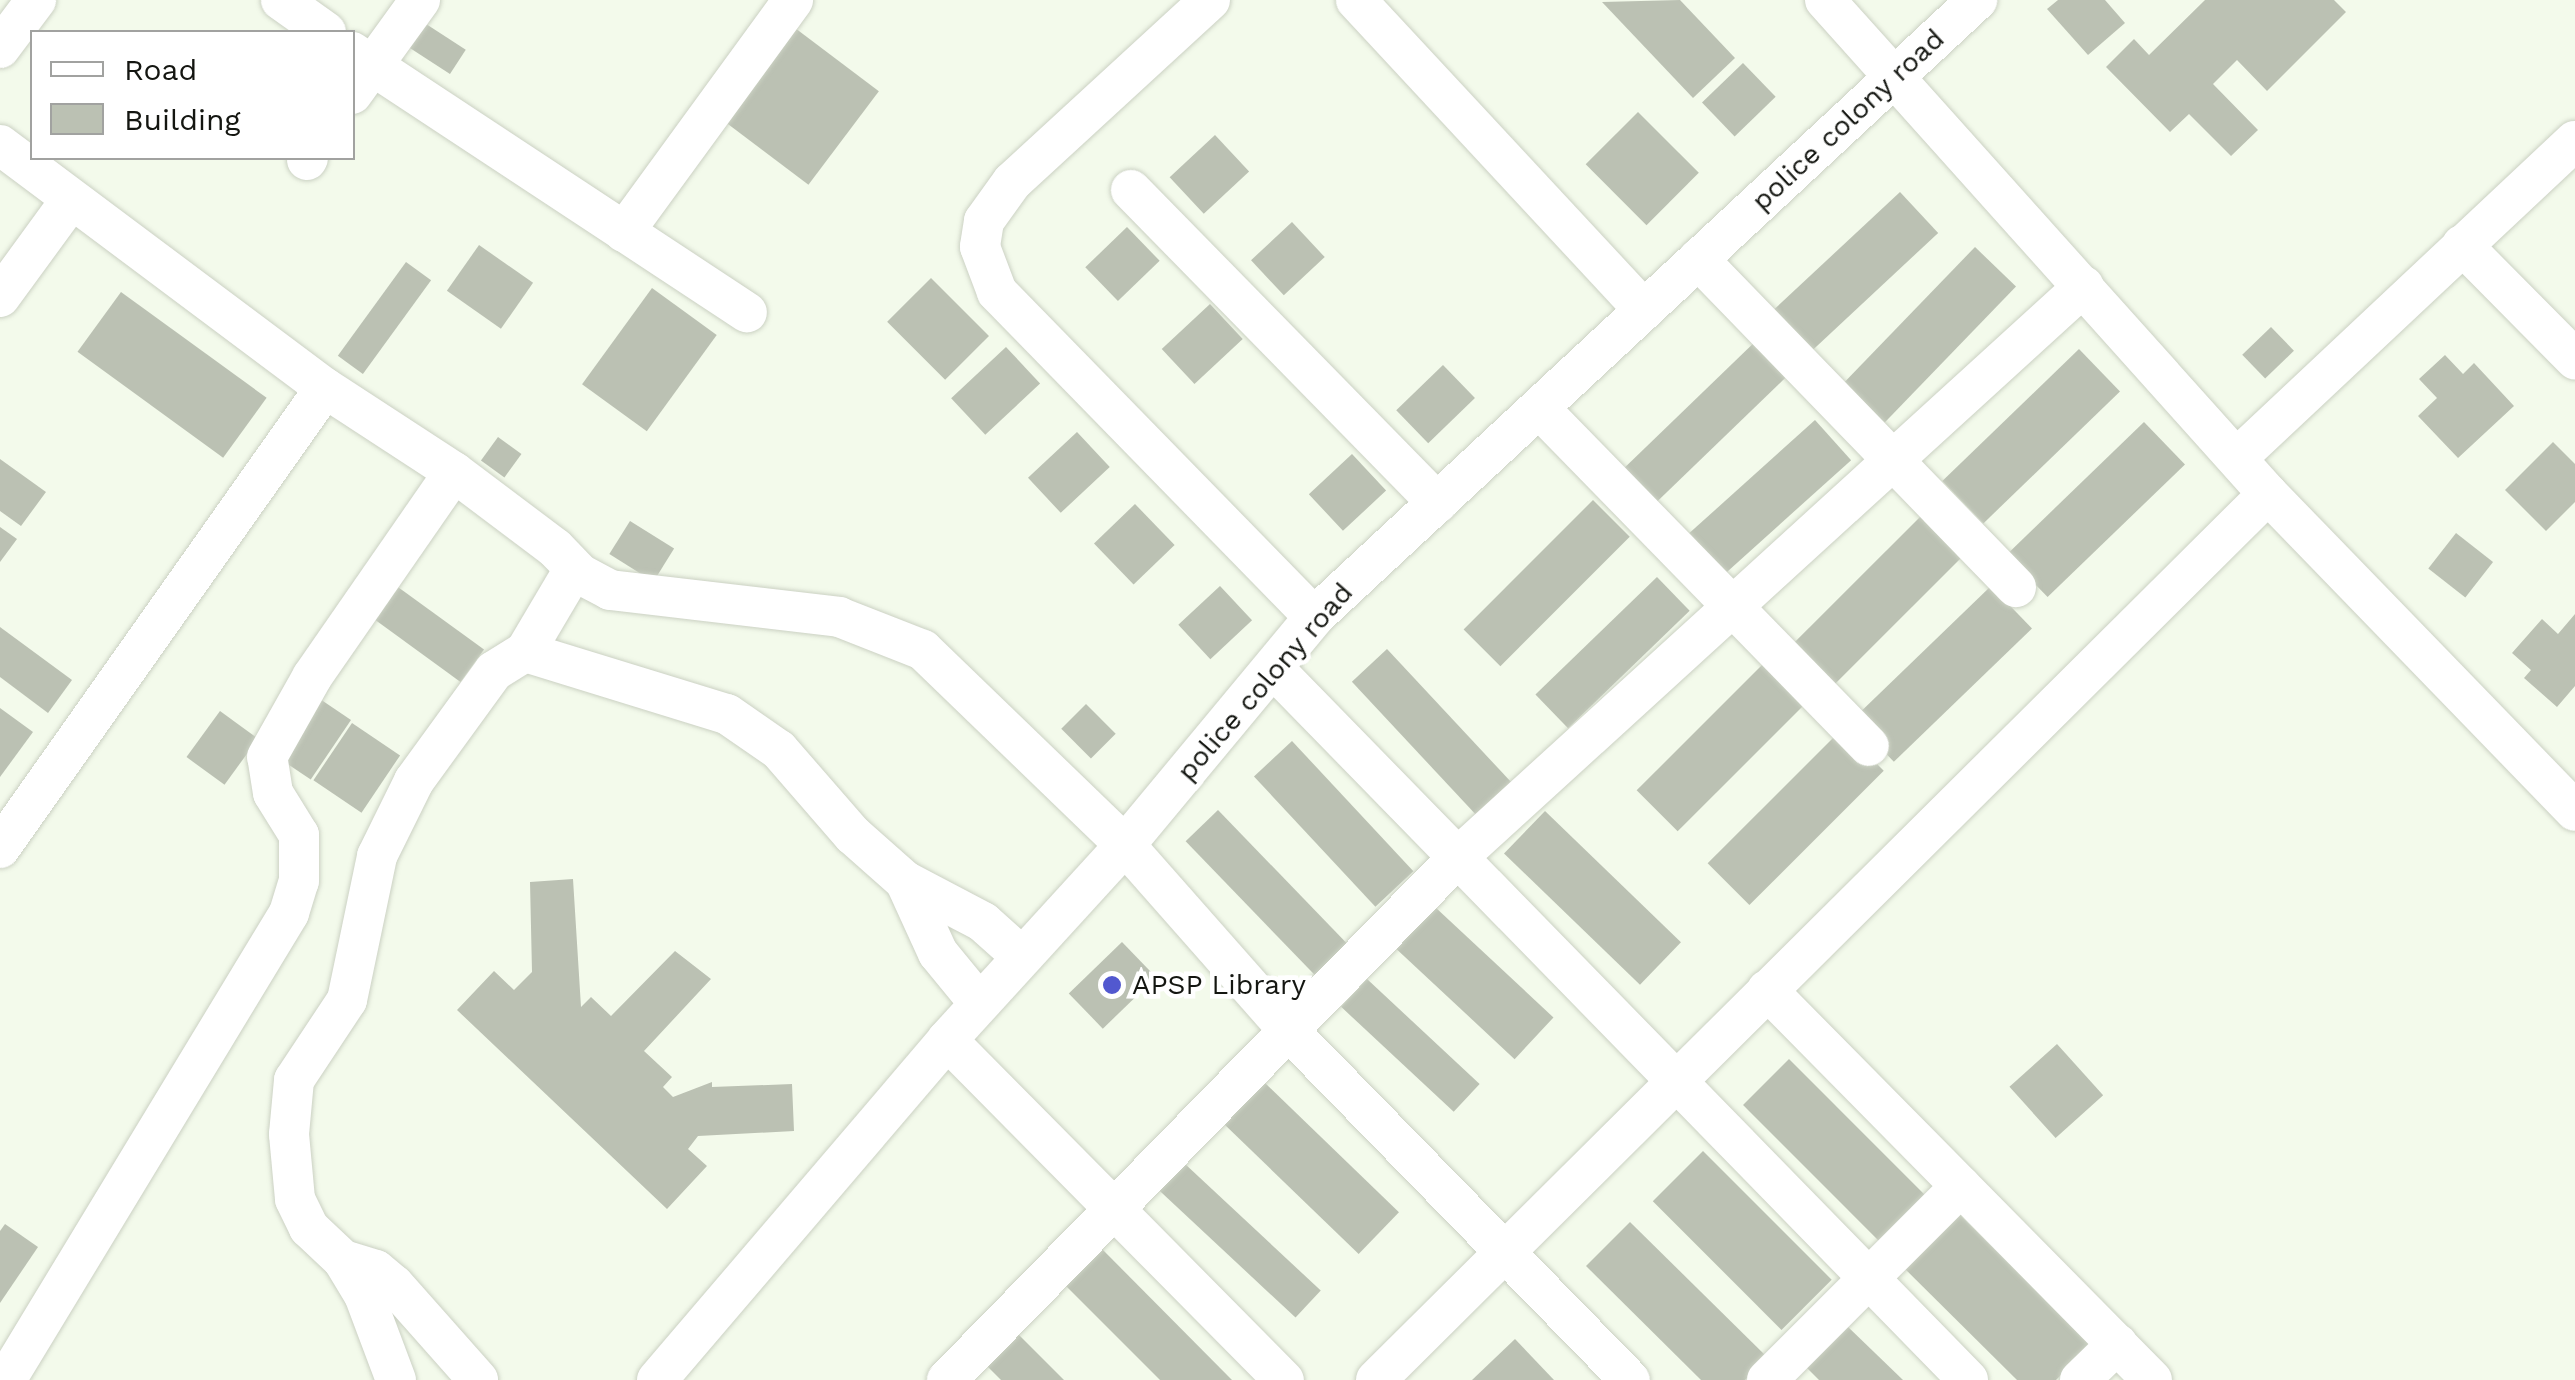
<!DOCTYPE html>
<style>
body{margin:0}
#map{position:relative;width:2575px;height:1380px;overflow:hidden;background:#f3faeb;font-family:"Work Sans",sans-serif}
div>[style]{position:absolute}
.building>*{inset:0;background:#bbc1b3;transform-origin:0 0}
.roads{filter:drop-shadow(0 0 2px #cbd1c3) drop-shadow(0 0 2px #cbd1c3)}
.street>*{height:40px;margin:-20px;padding:0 20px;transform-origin:20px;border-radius:20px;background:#fff}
.dots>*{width:28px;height:28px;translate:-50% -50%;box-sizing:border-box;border:5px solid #fff;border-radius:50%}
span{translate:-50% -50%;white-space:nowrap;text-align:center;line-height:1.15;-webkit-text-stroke:9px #fff;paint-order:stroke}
.street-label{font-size:28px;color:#141611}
.poi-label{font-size:28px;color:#141611}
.left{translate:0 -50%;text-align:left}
.legend{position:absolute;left:30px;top:30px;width:325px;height:130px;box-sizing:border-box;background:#fff;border:2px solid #a1a2a0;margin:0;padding:12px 18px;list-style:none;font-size:30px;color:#141611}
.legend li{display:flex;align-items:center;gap:20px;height:50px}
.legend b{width:50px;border:2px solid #a1a2a0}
</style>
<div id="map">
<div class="building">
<div style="clip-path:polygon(1680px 0,1735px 58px,1693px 98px,1602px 2px)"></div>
<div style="clip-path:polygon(2058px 0,2105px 0,2125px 23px,2088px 55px,2047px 9px)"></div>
<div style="clip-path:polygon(2205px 0,2334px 0,2346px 12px,2267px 91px,2237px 60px,2213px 84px,2258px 130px,2231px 156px,2189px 114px,2170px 132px,2106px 67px,2134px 39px,2149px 55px)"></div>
<div style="left:423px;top:22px;width:51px;height:29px;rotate:33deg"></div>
<div style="left:795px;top:28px;width:105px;height:117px;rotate:37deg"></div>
<div style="left:1743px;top:63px;width:47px;height:57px;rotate:46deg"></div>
<div style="left:1638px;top:112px;width:86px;height:74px;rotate:45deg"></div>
<div style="left:1215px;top:135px;width:50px;height:62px;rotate:47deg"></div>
<div style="left:1900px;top:192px;width:56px;height:173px;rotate:47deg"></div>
<div style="left:1292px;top:222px;width:48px;height:56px;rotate:47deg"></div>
<div style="left:1127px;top:227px;width:47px;height:58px;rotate:46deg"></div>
<div style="left:479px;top:245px;width:66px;height:56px;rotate:35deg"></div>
<div style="left:1975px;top:247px;width:57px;height:189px;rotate:44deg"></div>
<div style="left:406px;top:262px;width:31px;height:116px;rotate:36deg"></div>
<div style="left:931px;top:278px;width:82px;height:62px;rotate:45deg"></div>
<div style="left:652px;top:288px;width:80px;height:119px;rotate:36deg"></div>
<div style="left:121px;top:292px;width:180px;height:74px;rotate:36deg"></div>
<div style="left:1210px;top:304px;width:48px;height:66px;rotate:47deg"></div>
<div style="left:2271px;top:327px;width:33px;height:40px;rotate:46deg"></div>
<div style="left:1762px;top:335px;width:47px;height:194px;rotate:46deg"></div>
<div style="left:1006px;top:347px;width:50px;height:75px;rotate:47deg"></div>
<div style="left:2079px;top:349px;width:59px;height:190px;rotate:46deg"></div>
<div style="clip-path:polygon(2445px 355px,2463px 374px,2474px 363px,2514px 406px,2458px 458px,2418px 416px,2437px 398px,2419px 379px)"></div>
<div style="left:1443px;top:365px;width:46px;height:65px;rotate:46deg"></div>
<div style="left:1815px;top:420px;width:54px;height:169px;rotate:48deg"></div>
<div style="left:2144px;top:422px;width:59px;height:191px;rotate:46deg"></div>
<div style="left:1077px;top:432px;width:48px;height:67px;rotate:47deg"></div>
<div style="left:498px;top:437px;width:29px;height:29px;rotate:36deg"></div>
<div style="clip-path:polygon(2553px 442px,2575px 464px,2575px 502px,2546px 531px,2505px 490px)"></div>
<div style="left:1352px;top:454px;width:50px;height:59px;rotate:47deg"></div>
<div style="clip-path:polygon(0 459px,46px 492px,21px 526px,0 511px)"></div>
<div style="left:1593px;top:500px;width:52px;height:183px;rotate:45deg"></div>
<div style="left:1135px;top:504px;width:57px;height:57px;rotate:46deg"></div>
<div style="left:1925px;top:512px;width:58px;height:190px;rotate:45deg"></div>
<div style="left:630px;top:521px;width:52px;height:39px;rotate:32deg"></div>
<div style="clip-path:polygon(0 527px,17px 539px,0 562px)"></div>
<div style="left:2456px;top:533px;width:47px;height:45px;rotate:38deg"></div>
<div style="left:1657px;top:577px;width:47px;height:169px;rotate:46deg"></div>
<div style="left:391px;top:582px;width:115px;height:40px;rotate:36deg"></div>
<div style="left:1220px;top:586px;width:47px;height:57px;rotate:47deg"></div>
<div style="left:1991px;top:586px;width:59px;height:192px;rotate:46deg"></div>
<div style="clip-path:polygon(2575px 614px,2575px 686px,2557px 707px,2524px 678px,2531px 670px,2512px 653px,2542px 619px,2558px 634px)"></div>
<div style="clip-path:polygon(0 627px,72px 680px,48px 713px,0 677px)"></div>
<div style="left:1387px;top:649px;width:184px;height:48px;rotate:47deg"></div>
<div style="left:1771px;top:656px;width:58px;height:190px;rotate:45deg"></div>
<div style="left:317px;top:697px;width:41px;height:72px;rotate:34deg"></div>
<div style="left:1086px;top:704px;width:42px;height:35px;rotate:45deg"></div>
<div style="clip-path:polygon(0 708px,33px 732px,0 777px)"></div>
<div style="left:220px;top:711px;width:47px;height:57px;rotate:36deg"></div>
<div style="left:352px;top:723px;width:58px;height:69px;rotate:34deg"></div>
<div style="left:1842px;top:729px;width:59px;height:190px;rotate:45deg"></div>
<div style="left:1292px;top:741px;width:178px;height:52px;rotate:47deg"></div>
<div style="left:1218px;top:810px;width:195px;height:45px;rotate:46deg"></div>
<div style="left:1545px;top:811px;width:189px;height:59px;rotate:44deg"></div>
<div style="clip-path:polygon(573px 879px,581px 1007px,591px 997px,611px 1016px,675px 951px,711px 979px,644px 1051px,672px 1077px,663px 1087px,673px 1097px,712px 1082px,712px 1087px,792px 1084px,794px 1131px,698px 1136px,688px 1149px,707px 1166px,667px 1209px,457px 1010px,494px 971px,514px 990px,532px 972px,530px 882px)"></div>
<div style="left:1435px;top:907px;width:162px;height:57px;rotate:43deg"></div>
<div style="left:1122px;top:942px;width:49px;height:74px;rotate:46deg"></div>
<div style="left:1367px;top:979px;width:154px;height:38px;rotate:43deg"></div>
<div style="left:2057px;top:1044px;width:69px;height:64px;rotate:48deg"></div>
<div style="left:1789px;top:1059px;width:200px;height:65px;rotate:45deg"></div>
<div style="left:1263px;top:1081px;width:189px;height:58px;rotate:44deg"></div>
<div style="left:1703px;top:1151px;width:182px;height:71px;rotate:45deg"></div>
<div style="left:1184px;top:1163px;width:187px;height:37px;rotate:43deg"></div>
<div style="clip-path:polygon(1950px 1205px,2091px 1345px,2056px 1380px,2017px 1380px,1896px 1260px)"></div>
<div style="clip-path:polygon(1630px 1222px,1767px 1357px,1745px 1380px,1701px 1380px,1586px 1266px)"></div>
<div style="clip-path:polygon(5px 1224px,38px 1247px,0 1303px,0 1231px)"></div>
<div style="clip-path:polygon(1101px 1248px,1232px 1380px,1160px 1380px,1065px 1285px)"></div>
<div style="clip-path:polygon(1846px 1325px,1903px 1380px,1819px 1380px,1805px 1366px)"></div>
<div style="clip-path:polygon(1015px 1331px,1064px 1380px,1001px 1380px,984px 1363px)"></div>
<div style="clip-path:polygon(1515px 1339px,1554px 1380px,1472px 1380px)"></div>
</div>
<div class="roads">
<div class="street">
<div style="left:281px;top:0;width:55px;rotate:35.4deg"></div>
<div style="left:1210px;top:0;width:269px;rotate:137.4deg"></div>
<div style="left:1012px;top:182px;width:48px;rotate:125.7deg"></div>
<div style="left:984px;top:221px;width:26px;rotate:99deg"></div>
<div style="left:980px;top:247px;width:48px;rotate:69.3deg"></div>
<div style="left:997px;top:292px;width:454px;rotate:45.7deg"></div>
<div style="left:1356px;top:0;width:423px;rotate:47.1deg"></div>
<div style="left:1825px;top:0;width:664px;rotate:48.12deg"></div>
<div style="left:2268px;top:494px;width:441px;rotate:45.9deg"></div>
<div style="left:0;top:48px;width:60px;rotate:-53.1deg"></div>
<div style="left:352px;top:52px;width:473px;rotate:33.4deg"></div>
<div style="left:352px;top:94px;width:116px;rotate:-54.1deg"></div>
<div style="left:0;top:145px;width:406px;rotate:36.8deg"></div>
<div style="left:325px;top:388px;width:154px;rotate:33.1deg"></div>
<div style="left:454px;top:472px;width:126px;rotate:37deg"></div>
<div style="left:555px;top:548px;width:36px;rotate:46deg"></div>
<div style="left:580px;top:574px;width:34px;rotate:28deg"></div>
<div style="left:610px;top:590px;width:231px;rotate:6.7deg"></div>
<div style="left:839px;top:617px;width:90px;rotate:21.4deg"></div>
<div style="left:923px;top:650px;width:281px;rotate:44deg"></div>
<div style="left:1125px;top:845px;width:251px;rotate:48.6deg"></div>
<div style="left:1291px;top:1033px;width:485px;rotate:45.7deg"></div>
<div style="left:307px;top:160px;width:2px;rotate:-63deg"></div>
<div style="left:1131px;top:190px;width:438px;rotate:45.6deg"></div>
<div style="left:624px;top:232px;width:287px;rotate:-53.9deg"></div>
<div style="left:2462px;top:245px;width:161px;rotate:45.3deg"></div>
<div style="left:1698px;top:259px;width:457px;rotate:45.9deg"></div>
<div style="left:0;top:297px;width:119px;rotate:-53.9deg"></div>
<div style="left:1539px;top:408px;width:472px;rotate:45.7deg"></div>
<div style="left:2237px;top:458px;width:463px;rotate:-43.2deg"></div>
<div style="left:525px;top:652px;width:211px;rotate:17.1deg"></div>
<div style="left:727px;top:714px;width:63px;rotate:34.7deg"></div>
<div style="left:779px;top:750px;width:113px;rotate:49deg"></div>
<div style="left:853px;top:835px;width:69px;rotate:41.5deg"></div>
<div style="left:905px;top:881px;width:88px;rotate:27.7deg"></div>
<div style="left:983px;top:922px;width:52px;rotate:41.9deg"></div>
<div style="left:1273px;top:668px;width:995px;rotate:45.69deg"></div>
<div style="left:0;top:848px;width:563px;rotate:-54.76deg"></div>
<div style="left:905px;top:881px;width:79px;rotate:65.4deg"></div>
<div style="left:938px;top:953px;width:65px;rotate:50.6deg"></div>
<div style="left:1767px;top:990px;width:548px;rotate:45.37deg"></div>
<div style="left:947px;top:1040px;width:479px;rotate:45.3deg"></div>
<div style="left:343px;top:1260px;width:34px;rotate:17deg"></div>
<div style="left:376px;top:1270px;width:23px;rotate:40deg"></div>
<div style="left:394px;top:1285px;width:127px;rotate:48.5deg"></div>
<div style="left:6px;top:1380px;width:546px;rotate:-58.78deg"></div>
<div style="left:289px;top:913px;width:34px;rotate:-73deg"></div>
<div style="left:299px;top:881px;width:46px;rotate:-90deg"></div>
<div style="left:299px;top:835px;width:49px;rotate:-121.8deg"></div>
<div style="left:273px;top:793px;width:36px;rotate:-99deg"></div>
<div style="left:267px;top:757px;width:92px;rotate:-60.6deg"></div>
<div style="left:312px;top:677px;width:249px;rotate:-55.3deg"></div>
<div style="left:396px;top:1380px;width:91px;rotate:-110.6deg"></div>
<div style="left:364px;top:1295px;width:41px;rotate:-121deg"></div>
<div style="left:343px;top:1260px;width:47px;rotate:-136.7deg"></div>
<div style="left:309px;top:1228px;width:32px;rotate:-116deg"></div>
<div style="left:295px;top:1199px;width:65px;rotate:-95.3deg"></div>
<div style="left:289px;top:1134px;width:54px;rotate:-84.7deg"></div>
<div style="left:294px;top:1080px;width:96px;rotate:-56.5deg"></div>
<div style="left:347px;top:1000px;width:147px;rotate:-78.2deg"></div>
<div style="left:377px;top:856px;width:84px;rotate:-63.7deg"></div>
<div style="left:414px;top:781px;width:136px;rotate:-54deg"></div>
<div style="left:494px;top:671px;width:36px;rotate:-32deg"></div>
<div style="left:525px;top:652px;width:96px;rotate:-59.4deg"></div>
<div style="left:657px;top:1380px;width:447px;rotate:-49.5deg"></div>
<div style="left:947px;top:1040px;width:264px;rotate:-47.6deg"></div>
<div style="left:1125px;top:845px;width:296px;rotate:-50.3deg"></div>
<div style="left:1314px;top:617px;width:906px;rotate:-42.94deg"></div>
<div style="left:947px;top:1380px;width:731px;rotate:-45.66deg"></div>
<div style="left:1458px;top:857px;width:847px;rotate:-42.37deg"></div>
<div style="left:1376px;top:1380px;width:1257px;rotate:-44.81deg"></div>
<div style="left:1767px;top:1380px;width:274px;rotate:-45deg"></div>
<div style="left:2080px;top:1380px;width:52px;rotate:-44.2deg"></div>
</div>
</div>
<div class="dots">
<div style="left:1112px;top:985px;background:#5258cf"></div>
</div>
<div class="street-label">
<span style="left:1848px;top:120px;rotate:-43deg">police colony road</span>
<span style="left:1265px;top:682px;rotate:-49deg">police colony road</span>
</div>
<div class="poi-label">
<span class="left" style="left:1132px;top:985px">APSP Library</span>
</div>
<ul class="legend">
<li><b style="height:12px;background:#fff"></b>Road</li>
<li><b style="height:28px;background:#bbc1b3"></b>Building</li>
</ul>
</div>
